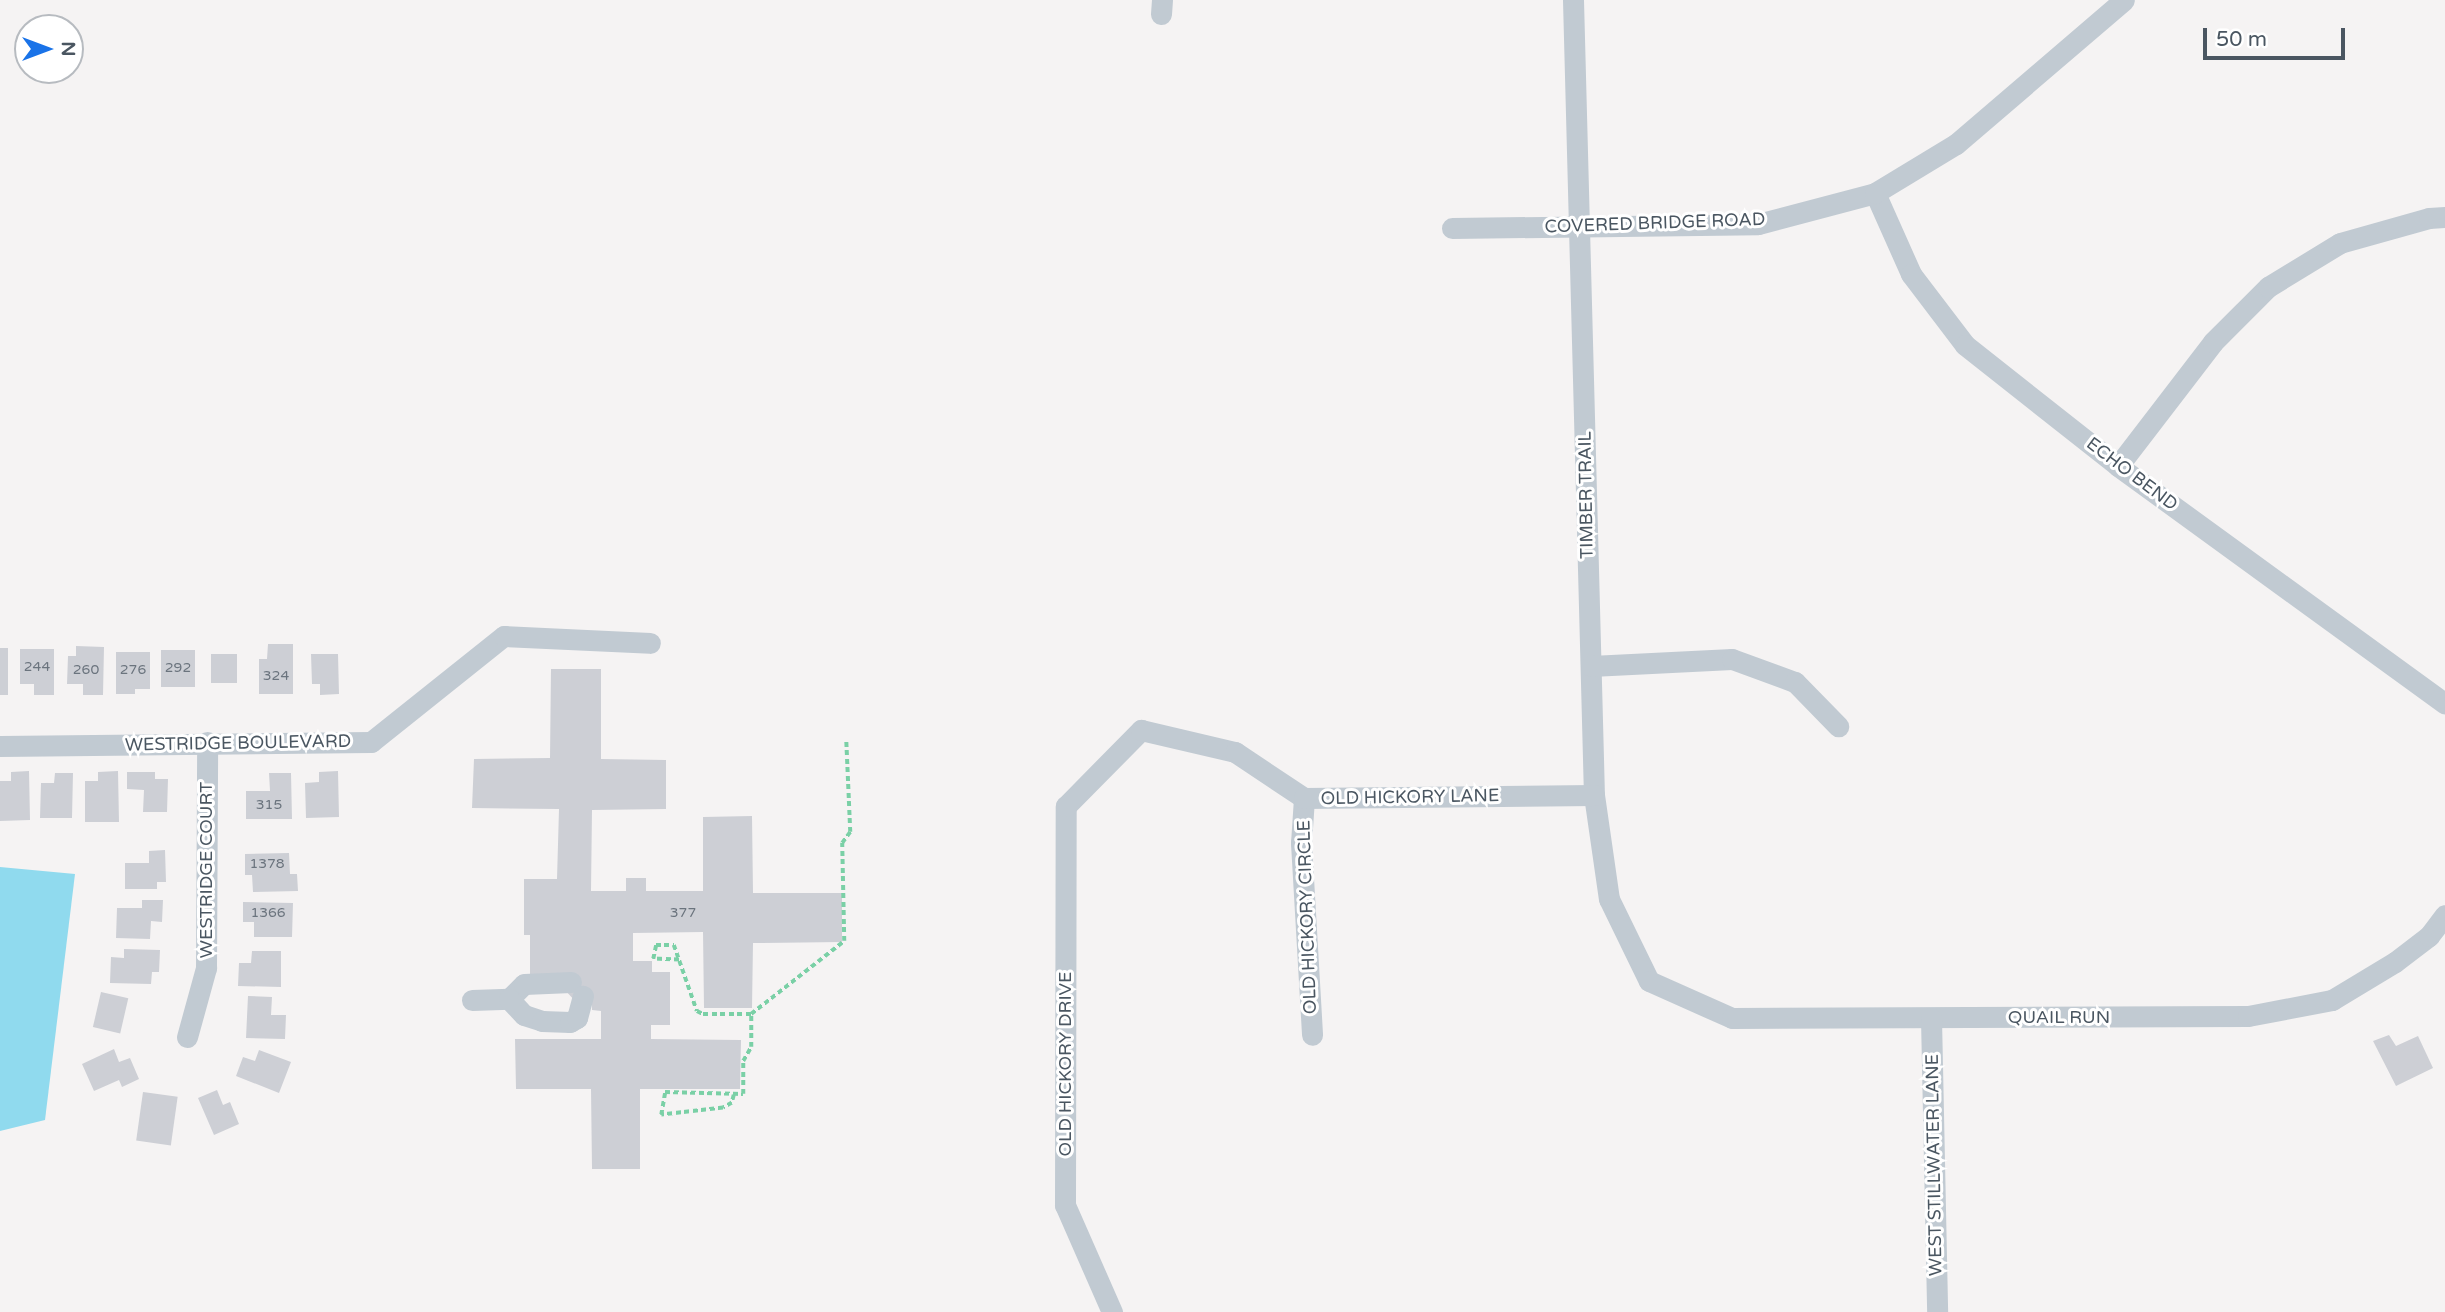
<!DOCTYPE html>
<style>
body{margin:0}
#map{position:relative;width:2445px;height:1312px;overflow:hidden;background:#f5f3f3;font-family:"Varela Round",sans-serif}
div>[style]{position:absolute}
.water>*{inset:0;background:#90daee}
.building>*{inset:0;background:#cdcfd5;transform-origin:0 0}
.path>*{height:3.5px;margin-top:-1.75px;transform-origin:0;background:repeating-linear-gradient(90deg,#7ad0a6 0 5px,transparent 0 8.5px)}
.minor>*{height:21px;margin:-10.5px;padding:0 10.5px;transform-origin:10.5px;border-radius:10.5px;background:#c1cad2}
span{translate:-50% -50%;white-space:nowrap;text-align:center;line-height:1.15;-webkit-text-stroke:6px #fff;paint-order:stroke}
.number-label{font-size:14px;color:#6b747e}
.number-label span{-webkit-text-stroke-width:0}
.street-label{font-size:18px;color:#4a5661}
.north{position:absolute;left:14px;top:14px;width:70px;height:70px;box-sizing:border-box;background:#fff;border:2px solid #b7bbc0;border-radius:50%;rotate:90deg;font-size:19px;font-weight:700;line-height:28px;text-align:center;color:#4a5661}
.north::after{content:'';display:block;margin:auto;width:24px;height:32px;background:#1a73e8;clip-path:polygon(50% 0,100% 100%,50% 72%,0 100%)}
.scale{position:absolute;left:2203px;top:28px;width:142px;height:32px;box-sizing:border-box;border:4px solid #4a5661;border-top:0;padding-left:9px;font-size:21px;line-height:24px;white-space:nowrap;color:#4a5661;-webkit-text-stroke:5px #fff;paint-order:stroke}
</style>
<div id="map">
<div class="water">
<div style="clip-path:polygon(0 867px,75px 874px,45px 1120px,0 1131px)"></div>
</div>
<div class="building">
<div style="clip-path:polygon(268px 644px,293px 644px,293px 694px,259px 694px,259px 659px,267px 659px)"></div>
<div style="clip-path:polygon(76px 646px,104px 647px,103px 695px,83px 695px,83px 684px,67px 684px,68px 656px,76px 656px)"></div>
<div style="left:8px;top:648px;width:47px;height:8px;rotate:90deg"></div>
<div style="clip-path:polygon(20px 649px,54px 649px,54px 695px,34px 695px,34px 684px,20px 684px)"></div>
<div style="left:161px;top:650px;width:34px;height:37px"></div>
<div style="clip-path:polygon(116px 652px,150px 652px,150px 689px,135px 689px,135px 694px,116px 694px)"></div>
<div style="left:211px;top:654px;width:26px;height:29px"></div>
<div style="clip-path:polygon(311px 654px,338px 654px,339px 694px,320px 695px,320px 684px,312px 684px)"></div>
<div style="clip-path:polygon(551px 669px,601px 669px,601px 759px,666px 760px,666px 809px,592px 810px,591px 891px,626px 891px,626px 878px,646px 878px,646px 891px,703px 891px,703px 817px,752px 816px,753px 893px,842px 893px,842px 942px,753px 943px,752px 1008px,704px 1008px,703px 932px,633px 933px,633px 961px,652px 961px,652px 972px,670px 972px,670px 1025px,651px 1025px,651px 1039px,741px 1040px,740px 1089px,640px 1089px,640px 1169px,592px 1169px,591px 1089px,516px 1089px,515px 1039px,601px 1039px,601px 1011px,592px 1010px,592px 999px,576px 1002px,564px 989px,530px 975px,530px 935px,524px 935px,524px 879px,557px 879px,559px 809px,472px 808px,474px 759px,550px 758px)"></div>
<div style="clip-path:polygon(29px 771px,30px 820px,0 821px,0 781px,11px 781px,11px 772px)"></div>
<div style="clip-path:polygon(118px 771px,119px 822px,85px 822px,85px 781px,98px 781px,98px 772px)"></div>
<div style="clip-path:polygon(338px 771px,339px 817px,306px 818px,305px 783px,319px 782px,319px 772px)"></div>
<div style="clip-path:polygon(127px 772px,155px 772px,155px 779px,168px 779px,167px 812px,143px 812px,144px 790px,127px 789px)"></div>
<div style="clip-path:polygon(55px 773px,73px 773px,72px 818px,40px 818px,41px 783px,54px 783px)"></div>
<div style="clip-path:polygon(269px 773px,291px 773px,292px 819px,246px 819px,246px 791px,270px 791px)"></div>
<div style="clip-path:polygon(165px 850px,166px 882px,157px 882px,157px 889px,125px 889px,125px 863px,149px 863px,149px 851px)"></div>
<div style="clip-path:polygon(289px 853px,290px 874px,297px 874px,298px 891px,253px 892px,252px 875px,245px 875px,245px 854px)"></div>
<div style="clip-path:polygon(142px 900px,163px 900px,162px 922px,151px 921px,150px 939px,116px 938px,117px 908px,142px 908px)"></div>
<div style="clip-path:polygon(243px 902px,293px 903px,292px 937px,254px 937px,254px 922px,243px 922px)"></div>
<div style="clip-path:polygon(124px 949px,160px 950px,159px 972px,152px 972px,151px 984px,110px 983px,111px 957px,124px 958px)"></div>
<div style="clip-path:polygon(252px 951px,281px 951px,281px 987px,238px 986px,239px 963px,251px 963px)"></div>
<div style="left:101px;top:992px;width:28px;height:36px;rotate:13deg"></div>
<div style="clip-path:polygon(248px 996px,272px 997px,271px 1015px,286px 1015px,285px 1039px,246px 1038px)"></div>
<div style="clip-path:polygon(2389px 1035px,2396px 1046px,2418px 1036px,2433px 1068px,2396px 1086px,2373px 1041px)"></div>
<div style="clip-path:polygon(114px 1049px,119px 1062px,130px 1058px,139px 1079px,122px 1087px,119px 1080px,94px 1091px,82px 1064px)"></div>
<div style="clip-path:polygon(259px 1050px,291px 1062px,279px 1093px,236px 1076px,243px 1057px,255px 1061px)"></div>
<div style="clip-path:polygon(217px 1090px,223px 1105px,230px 1102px,239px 1124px,214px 1135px,198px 1098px)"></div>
<div style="left:143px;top:1092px;width:35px;height:49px;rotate:8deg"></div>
</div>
<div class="path">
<div style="left:679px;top:960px;width:26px;rotate:-178deg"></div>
<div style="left:653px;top:959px;width:14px;rotate:-78deg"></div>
<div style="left:656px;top:945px;width:18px"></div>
<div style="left:674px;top:945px;width:70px;rotate:70.8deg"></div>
<div style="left:697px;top:1011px;width:7px;rotate:27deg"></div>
<div style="left:703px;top:1014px;width:48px"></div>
<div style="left:751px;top:1014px;width:118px;rotate:-38.1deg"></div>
<div style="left:844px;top:941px;width:98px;rotate:-91.2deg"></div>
<div style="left:842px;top:843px;width:14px;rotate:-54deg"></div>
<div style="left:850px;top:832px;width:92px;rotate:-92.5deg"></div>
<div style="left:734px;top:1095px;width:8px;rotate:104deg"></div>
<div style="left:732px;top:1103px;width:10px;rotate:151deg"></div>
<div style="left:723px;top:1108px;width:62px;rotate:173.6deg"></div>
<div style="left:661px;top:1115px;width:23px;rotate:-80deg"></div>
<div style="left:665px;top:1092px;width:78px;rotate:1.5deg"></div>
<div style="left:743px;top:1094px;width:33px;rotate:-90deg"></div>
<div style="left:743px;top:1061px;width:16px;rotate:-60deg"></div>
<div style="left:751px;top:1047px;width:33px;rotate:-90deg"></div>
</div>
<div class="minor">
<div style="left:1573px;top:0;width:795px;rotate:88.49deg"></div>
<div style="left:1594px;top:795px;width:105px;rotate:81.8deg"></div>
<div style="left:1609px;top:899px;width:91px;rotate:64deg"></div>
<div style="left:1649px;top:981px;width:91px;rotate:24deg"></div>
<div style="left:1732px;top:1018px;width:516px;rotate:-0.22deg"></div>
<div style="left:2248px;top:1016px;width:86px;rotate:-10.8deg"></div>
<div style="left:2332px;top:1000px;width:74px;rotate:-31.1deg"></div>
<div style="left:2395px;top:962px;width:43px;rotate:-37.4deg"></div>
<div style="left:2429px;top:936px;width:26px;rotate:-53deg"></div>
<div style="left:1161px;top:14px;width:14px;rotate:-86deg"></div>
<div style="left:1875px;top:193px;width:89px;rotate:66deg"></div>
<div style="left:1911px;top:274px;width:89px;rotate:52.7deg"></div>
<div style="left:1965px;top:345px;width:195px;rotate:38.3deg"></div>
<div style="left:2118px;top:466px;width:404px;rotate:36deg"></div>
<div style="left:1452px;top:228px;width:306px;rotate:-0.7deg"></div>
<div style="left:1758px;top:224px;width:121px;rotate:-14.8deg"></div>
<div style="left:1875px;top:193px;width:95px;rotate:-31.2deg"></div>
<div style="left:1956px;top:144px;width:221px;rotate:-40.6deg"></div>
<div style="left:2118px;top:466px;width:156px;rotate:-52.5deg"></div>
<div style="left:2213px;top:342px;width:78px;rotate:-45deg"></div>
<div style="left:2268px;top:287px;width:84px;rotate:-31.4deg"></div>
<div style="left:2340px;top:243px;width:92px;rotate:-15.7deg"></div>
<div style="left:2429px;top:218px;width:16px;rotate:-4deg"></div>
<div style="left:1591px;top:666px;width:141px;rotate:-2.8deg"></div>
<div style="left:1732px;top:659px;width:67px;rotate:20.1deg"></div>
<div style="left:1795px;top:682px;width:62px;rotate:45.7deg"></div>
<div style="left:0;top:746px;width:371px;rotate:-0.6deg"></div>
<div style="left:371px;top:742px;width:170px;rotate:-38.6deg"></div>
<div style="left:504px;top:636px;width:146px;rotate:2.7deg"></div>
<div style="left:1304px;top:798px;width:45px;rotate:93.8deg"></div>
<div style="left:1301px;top:843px;width:192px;rotate:86.7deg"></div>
<div style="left:509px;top:999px;width:21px;rotate:-45deg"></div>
<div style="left:524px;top:984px;width:47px;rotate:-2.4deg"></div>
<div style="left:472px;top:1000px;width:37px;rotate:-2deg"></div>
<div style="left:509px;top:999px;width:22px;rotate:47deg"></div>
<div style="left:524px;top:1015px;width:19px;rotate:18deg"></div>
<div style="left:542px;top:1021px;width:28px;rotate:2deg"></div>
<div style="left:570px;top:1022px;width:8px;rotate:-30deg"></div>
<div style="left:577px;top:1018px;width:23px;rotate:-75deg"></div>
<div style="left:1931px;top:1018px;width:294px;rotate:88.8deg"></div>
<div style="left:187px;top:1037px;width:72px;rotate:-74.6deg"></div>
<div style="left:206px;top:968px;width:226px;rotate:-89.7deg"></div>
<div style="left:1112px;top:1312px;width:117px;rotate:-113.7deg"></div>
<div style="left:1065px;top:1205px;width:399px;rotate:-89.9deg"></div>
<div style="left:1066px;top:806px;width:107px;rotate:-45.4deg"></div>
<div style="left:1141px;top:730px;width:97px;rotate:13.2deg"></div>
<div style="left:1235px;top:752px;width:83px;rotate:33.7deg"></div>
<div style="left:1304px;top:798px;width:290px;rotate:-0.6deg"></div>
</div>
<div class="number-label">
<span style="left:37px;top:667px">244</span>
<span style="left:178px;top:668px">292</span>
<span style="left:86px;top:670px">260</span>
<span style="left:133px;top:670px">276</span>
<span style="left:276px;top:676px">324</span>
<span style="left:269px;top:805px">315</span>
<span style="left:267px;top:864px">1378</span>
<span style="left:268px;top:913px">1366</span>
<span style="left:683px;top:913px">377</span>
</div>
<div class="street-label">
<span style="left:1655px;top:223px;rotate:-2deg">COVERED BRIDGE ROAD</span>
<span style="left:2132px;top:474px;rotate:37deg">ECHO BEND</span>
<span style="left:1586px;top:495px;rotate:-91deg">TIMBER TRAIL</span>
<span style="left:238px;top:743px;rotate:-1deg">WESTRIDGE BOULEVARD</span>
<span style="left:1410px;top:797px;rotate:-1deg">OLD HICKORY LANE</span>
<span style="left:206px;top:870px;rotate:-90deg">WESTRIDGE COURT</span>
<span style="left:1307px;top:917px;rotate:-92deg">OLD HICKORY CIRCLE</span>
<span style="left:2059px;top:1017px">QUAIL RUN</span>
<span style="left:1065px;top:1064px;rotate:-90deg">OLD HICKORY DRIVE</span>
<span style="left:1934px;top:1165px;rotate:-91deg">WEST STILLWATER LANE</span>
</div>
<div class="north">N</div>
<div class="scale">50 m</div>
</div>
